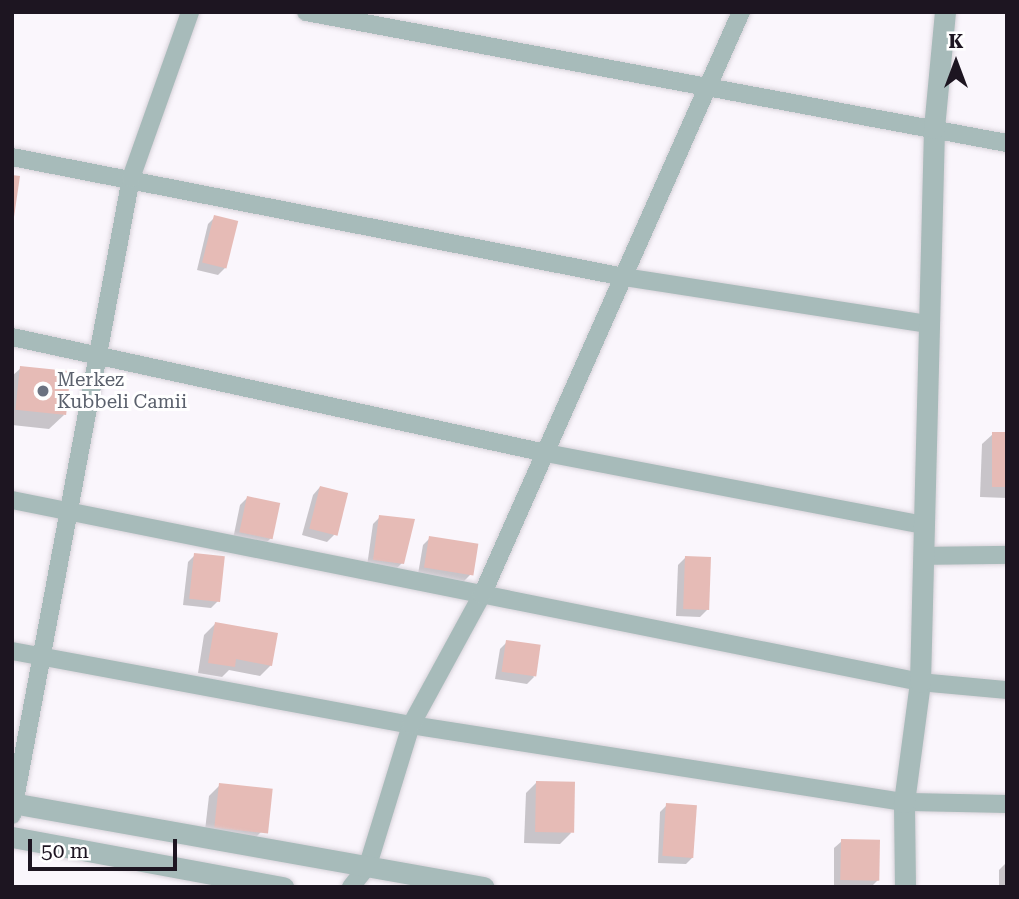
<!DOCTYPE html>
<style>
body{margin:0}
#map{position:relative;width:1019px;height:899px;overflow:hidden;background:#faf6fc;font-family:"Roboto Serif",serif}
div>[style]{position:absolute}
.shadow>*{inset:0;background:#0003}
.building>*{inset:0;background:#e6bbb6;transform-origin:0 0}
.roads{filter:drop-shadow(0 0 2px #d7d2d9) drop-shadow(0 0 2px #d7d2d9)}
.minor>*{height:18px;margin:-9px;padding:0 9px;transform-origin:9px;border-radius:9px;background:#a7bbba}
.tertiary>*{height:21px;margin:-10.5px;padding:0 10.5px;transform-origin:10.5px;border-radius:10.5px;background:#a7bbba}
.dots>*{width:19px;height:19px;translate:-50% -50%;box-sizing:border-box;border:4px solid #fff;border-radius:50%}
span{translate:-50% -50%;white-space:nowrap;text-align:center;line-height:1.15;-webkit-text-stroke:6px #fff;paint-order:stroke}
.worship-label{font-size:19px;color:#5b616d}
.left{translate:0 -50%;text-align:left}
.frame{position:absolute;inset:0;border:14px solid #1d1521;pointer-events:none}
.north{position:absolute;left:921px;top:28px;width:70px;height:70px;-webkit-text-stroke:5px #fff;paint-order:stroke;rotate:0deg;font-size:19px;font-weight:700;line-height:28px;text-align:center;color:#1d1521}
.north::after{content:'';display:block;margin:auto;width:24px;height:32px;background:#1d1521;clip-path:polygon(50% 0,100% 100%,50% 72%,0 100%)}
.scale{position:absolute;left:28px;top:839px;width:149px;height:32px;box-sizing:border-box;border:4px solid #1d1521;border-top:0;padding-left:9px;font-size:21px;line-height:24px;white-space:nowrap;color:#1d1521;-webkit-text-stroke:5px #fff;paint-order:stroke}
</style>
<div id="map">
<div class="shadow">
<div style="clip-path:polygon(215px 217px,225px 268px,218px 275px,197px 270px,208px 224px)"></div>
<div style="clip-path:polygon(21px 368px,64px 415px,49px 429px,12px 425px,12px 376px)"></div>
<div style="clip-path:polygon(993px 434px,1007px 434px,1007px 498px,980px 497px,982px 444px)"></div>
<div style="clip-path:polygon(320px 487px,334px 535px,327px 542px,302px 535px,313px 495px)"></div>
<div style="clip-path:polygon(247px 498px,271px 538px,264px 545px,233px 539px,240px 505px)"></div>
<div style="clip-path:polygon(380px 517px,402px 563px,395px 570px,367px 566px,373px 524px)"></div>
<div style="clip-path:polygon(430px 538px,471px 574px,464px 581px,418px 574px,423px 545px)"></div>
<div style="clip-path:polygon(195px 555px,218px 601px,211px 608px,183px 605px,188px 562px)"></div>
<div style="clip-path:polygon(685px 558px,707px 610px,700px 617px,676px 616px,678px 565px)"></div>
<div style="clip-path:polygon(215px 624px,271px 665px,260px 676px,229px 670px,222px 677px,198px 673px,204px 635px)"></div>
<div style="clip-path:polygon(507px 642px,534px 677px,527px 684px,495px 679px,500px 649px)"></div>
<div style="clip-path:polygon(537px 782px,571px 833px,560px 844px,524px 843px,526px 793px)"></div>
<div style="clip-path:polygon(220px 785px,261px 832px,250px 843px,204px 839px,209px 796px)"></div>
<div style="clip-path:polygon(667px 805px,693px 857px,686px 864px,658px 863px,660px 812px)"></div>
<div style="clip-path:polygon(842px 841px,878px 880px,871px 887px,834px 886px,834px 848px)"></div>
<div style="clip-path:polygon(1007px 862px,1007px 887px,999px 887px,999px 870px)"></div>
</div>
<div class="building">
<div style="clip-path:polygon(12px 175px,20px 176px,14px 217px,12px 217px)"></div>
<div style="left:214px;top:215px;width:25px;height:49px;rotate:14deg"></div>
<div style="left:20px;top:366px;width:51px;height:44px;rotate:6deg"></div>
<div style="left:992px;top:432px;width:15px;height:55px"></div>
<div style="left:320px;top:486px;width:29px;height:44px;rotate:14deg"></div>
<div style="left:247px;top:496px;width:34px;height:37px;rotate:12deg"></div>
<div style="clip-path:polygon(379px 515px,415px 519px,404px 564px,373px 560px)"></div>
<div style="left:429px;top:536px;width:50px;height:32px;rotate:9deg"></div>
<div style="left:194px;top:553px;width:31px;height:46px;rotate:6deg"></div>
<div style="left:685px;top:556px;width:26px;height:53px;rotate:2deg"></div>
<div style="clip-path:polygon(215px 622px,278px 633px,272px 666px,236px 659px,235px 667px,208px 663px)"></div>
<div style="left:506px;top:640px;width:35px;height:32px;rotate:8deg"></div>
<div style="left:536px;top:781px;width:39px;height:51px;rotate:1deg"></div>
<div style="left:219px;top:783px;width:54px;height:45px;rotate:6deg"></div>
<div style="left:666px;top:803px;width:31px;height:53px;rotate:4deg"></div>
<div style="left:841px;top:839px;width:39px;height:41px;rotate:1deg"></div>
</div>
<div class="roads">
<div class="minor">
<div style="left:306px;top:12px;width:713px;rotate:10.59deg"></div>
<div style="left:12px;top:157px;width:624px;rotate:11.09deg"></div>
<div style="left:624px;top:277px;width:309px;rotate:8.8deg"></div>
<div style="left:12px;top:337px;width:546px;rotate:12.26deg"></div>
<div style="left:546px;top:453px;width:385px;rotate:10.8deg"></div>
<div style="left:12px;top:500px;width:926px;rotate:11.33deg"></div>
<div style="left:920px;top:682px;width:87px;rotate:5.3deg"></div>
<div style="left:923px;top:556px;width:84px;rotate:-0.7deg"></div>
<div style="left:12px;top:651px;width:406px;rotate:10.5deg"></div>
<div style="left:411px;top:725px;width:499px;rotate:8.9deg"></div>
<div style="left:904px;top:802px;width:103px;rotate:1.1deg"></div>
<div style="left:12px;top:815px;width:648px;rotate:-79.42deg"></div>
<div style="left:131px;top:178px;width:176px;rotate:-70.4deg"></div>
<div style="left:351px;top:887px;width:28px;rotate:-52deg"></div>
<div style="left:368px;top:865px;width:146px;rotate:-72.9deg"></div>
<div style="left:411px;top:725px;width:148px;rotate:-61.4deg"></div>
<div style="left:482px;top:595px;width:638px;rotate:-66.05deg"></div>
</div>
<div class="tertiary">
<div style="left:12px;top:803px;width:479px;rotate:10.1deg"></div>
<div style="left:12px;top:837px;width:276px;rotate:10.5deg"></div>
<div style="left:905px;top:887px;width:85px;rotate:-90.7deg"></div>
<div style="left:904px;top:802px;width:121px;rotate:-82.4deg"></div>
<div style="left:920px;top:682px;width:554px;rotate:-88.55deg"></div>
<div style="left:934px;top:128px;width:117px;rotate:-84.6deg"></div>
</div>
</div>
<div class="dots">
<div style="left:43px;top:391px;background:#6b7280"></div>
</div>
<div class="worship-label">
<span class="left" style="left:57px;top:391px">Merkez<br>Kubbeli Camii</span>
</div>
<div class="frame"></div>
<div class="north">K</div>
<div class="scale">50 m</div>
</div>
